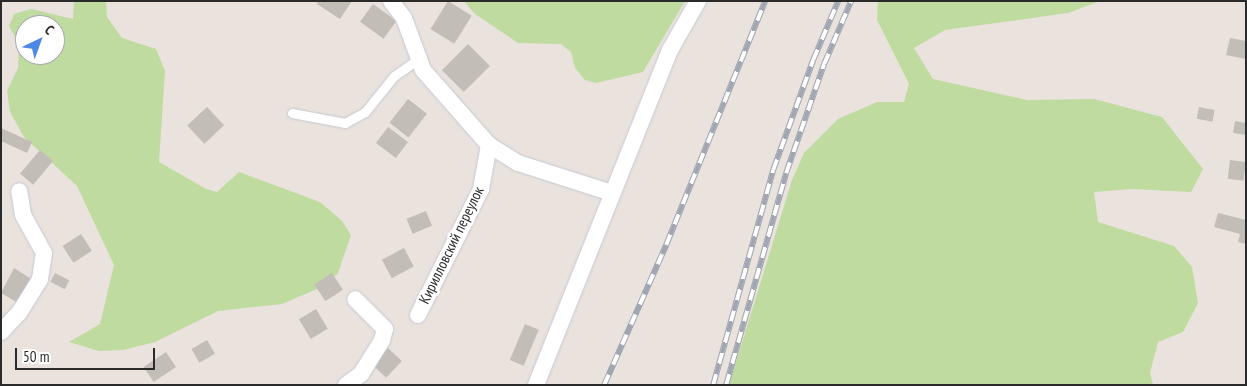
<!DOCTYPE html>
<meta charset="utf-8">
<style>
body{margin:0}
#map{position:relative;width:1247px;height:386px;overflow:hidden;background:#eae2dd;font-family:"PT Sans Narrow",sans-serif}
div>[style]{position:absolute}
.green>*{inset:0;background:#bfdb9f}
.building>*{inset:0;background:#c3bdb8;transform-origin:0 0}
.roads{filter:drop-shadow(0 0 1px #c5cad2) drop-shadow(0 0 1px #c5cad2)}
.lane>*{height:9px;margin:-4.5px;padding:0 4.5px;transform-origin:4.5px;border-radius:4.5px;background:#fff}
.street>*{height:16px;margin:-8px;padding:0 8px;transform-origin:8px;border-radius:8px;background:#fff}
.rail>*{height:5.5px;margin-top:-2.75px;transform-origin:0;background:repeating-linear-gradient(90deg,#fff 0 11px,#a0a6b2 0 22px);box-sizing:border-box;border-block:1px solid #a0a6b2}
span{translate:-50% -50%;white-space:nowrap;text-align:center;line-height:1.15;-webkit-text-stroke:4.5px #fff;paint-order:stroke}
.street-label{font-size:15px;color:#2a2a2a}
.frame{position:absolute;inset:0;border:2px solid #2a2a2a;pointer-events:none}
.north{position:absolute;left:15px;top:15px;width:50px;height:50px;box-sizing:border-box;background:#fff;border:1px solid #aaa;border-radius:50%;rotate:42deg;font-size:14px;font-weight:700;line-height:20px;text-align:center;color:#2a2a2a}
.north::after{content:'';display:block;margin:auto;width:18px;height:22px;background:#4e88e6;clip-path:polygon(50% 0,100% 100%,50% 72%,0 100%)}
.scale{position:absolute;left:15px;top:348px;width:140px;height:22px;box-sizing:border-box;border:2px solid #2a2a2a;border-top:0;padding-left:6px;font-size:15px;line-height:18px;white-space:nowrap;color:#2a2a2a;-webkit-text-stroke:4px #fff;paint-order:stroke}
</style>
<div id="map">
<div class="green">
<div style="clip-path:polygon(evenodd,74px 1px,106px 1px,107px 17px,122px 38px,156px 49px,165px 71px,159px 162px,206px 189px,217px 192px,239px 172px,320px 202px,342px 221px,351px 235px,338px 273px,326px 285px,282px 304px,218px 311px,155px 342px,123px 350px,99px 351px,69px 342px,100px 324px,114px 265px,77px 186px,24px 137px,10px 112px,7px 91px,18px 68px,19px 44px,9px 26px,14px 14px,31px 9px,73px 19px,74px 1px,25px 25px,55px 25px,55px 55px,25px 55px,25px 25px)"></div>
<div style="clip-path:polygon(464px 1px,685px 1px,643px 72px,596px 83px,585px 80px,575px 68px,571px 52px,561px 44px,518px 43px,475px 14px)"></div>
<div style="clip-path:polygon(878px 1px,1100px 1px,1068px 13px,945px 30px,914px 48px,933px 79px,1027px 100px,1094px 99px,1162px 117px,1203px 169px,1191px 192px,1132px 189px,1094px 192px,1098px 222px,1174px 246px,1192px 267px,1198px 303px,1183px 332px,1158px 342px,1150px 373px,1153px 385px,729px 385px,792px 180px,804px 153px,838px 119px,877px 102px,904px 102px,909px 84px,877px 20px)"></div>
</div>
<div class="building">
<div style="clip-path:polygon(318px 1px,352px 1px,340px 19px,317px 4px)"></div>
<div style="left:448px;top:1px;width:28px;height:33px;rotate:32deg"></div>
<div style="left:373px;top:4px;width:29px;height:22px;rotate:36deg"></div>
<div style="clip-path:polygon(1230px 38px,1246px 41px,1246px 59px,1226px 55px)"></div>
<div style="left:468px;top:44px;width:31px;height:37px;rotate:45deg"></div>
<div style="left:408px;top:99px;width:24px;height:30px;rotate:38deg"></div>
<div style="left:207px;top:107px;width:25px;height:27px;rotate:47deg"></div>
<div style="left:1199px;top:107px;width:16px;height:12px;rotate:11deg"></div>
<div style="clip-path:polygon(1235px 121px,1246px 123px,1246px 135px,1233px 133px)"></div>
<div style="left:388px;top:127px;width:25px;height:20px;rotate:37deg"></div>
<div style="clip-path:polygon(1px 128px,32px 142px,27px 153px,1px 141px)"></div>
<div style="left:40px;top:150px;width:17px;height:31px;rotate:40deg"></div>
<div style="left:1230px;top:160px;width:16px;height:19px;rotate:7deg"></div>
<div style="left:426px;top:211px;width:16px;height:21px;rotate:68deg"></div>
<div style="clip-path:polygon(1218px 213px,1246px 220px,1246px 244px,1238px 242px,1240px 234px,1214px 227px)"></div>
<div style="left:81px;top:234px;width:20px;height:22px;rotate:57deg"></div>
<div style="left:404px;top:248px;width:21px;height:25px;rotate:62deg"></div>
<div style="clip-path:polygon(14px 268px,33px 280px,18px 303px,1px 293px)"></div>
<div style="left:55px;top:273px;width:16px;height:10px;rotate:27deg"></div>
<div style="left:332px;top:273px;width:20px;height:21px;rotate:57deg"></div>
<div style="left:316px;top:309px;width:23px;height:20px;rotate:59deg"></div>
<div style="left:525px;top:324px;width:15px;height:39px;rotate:23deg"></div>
<div style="left:207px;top:340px;width:16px;height:18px;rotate:60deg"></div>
<div style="left:388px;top:348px;width:19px;height:23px;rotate:43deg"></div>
<div style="left:166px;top:352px;width:18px;height:27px;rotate:56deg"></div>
</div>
<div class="roads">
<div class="lane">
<div style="left:292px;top:113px;width:54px;rotate:10.7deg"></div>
<div style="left:345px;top:123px;width:23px;rotate:-29deg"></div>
<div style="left:365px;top:112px;width:46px;rotate:-51.1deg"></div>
<div style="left:394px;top:76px;width:29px;rotate:-35deg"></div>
</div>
<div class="street">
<div style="left:391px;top:1px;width:21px;rotate:53deg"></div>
<div style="left:404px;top:18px;width:55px;rotate:69.9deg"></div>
<div style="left:423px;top:70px;width:100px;rotate:48.7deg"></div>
<div style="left:489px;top:145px;width:34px;rotate:32deg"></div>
<div style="left:518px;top:163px;width:99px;rotate:17.7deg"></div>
<div style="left:418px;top:315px;width:141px;rotate:-63.4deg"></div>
<div style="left:481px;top:189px;width:45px;rotate:-79.7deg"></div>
<div style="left:1px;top:332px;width:26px;rotate:-47deg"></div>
<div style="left:19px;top:313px;width:40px;rotate:-58deg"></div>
<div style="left:40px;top:279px;width:26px;rotate:-81deg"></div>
<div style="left:44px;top:253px;width:43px;rotate:-118.9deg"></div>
<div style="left:23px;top:215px;width:24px;rotate:-99deg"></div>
<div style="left:346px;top:385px;width:19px;rotate:-36deg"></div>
<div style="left:361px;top:374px;width:40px;rotate:-58deg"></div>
<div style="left:382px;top:340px;width:11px;rotate:-75deg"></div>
<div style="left:385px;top:329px;width:42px;rotate:-135deg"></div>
<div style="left:536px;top:385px;width:361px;rotate:-68.2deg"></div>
<div style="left:670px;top:50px;width:56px;rotate:-60.3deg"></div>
</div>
</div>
<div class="rail">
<div style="left:604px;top:385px;width:153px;rotate:-66.1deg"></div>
<div style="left:666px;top:245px;width:263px;rotate:-67.9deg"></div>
<div style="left:713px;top:385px;width:223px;rotate:-74.4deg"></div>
<div style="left:773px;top:170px;width:117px;rotate:-70deg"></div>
<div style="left:813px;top:60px;width:64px;rotate:-67deg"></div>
<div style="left:726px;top:385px;width:220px;rotate:-74.2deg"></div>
<div style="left:786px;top:173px;width:115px;rotate:-70.8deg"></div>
<div style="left:824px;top:64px;width:69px;rotate:-66.8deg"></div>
</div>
<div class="street-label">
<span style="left:451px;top:245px;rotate:-64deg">Кирилловский переулок</span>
</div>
<div class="frame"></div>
<div class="north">С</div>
<div class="scale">50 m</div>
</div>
